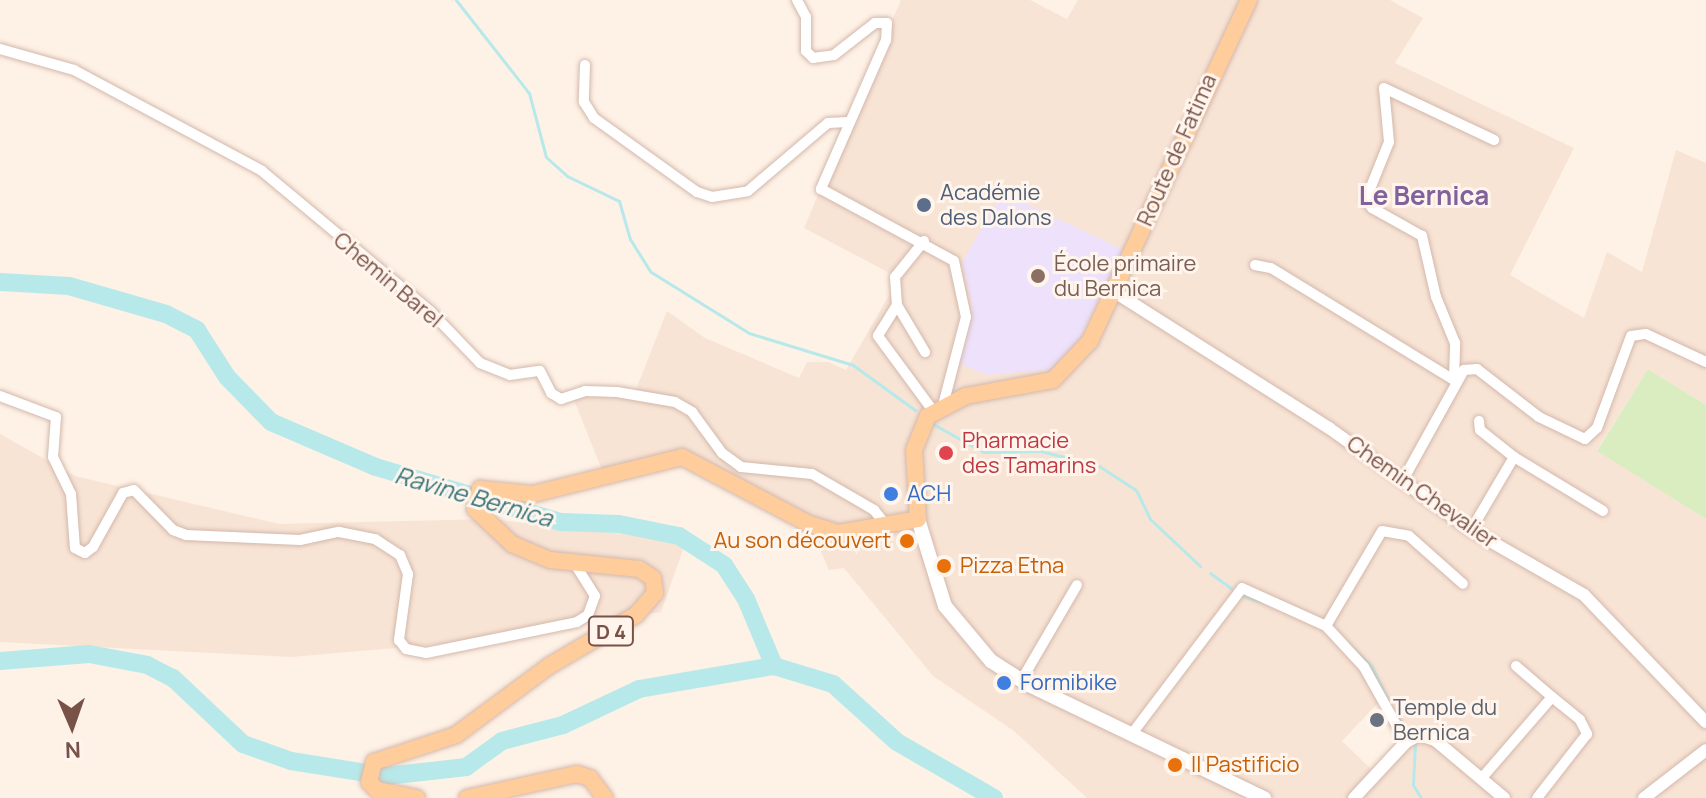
<!DOCTYPE html>
<meta charset="utf-8">
<style>
body{margin:0}
#map{position:relative;width:1706px;height:798px;overflow:hidden;background:#fef1e5;font-family:Manrope,sans-serif}
div>[style]{position:absolute}
.residential>*{inset:0;background:#f8e4d5}
.education>*{inset:0;background:#eee1fb}
.green>*{inset:0;background:#d9edc1}
.stream>*{height:3px;margin:-1.5px;padding:0 1.5px;transform-origin:1.5px;border-radius:1.5px;background:#b7e9ea}
.river>*{height:18px;margin:-9px;padding:0 9px;transform-origin:9px;border-radius:9px;background:#b7e9ea}
.roads{filter:drop-shadow(0 0 2px #d3b8ac) drop-shadow(0 0 2px #d3b8ac)}
.minor>*{height:10px;margin:-5px;padding:0 5px;transform-origin:5px;border-radius:5px;background:#fff}
.tertiary>*{height:12px;margin:-6px;padding:0 6px;transform-origin:6px;border-radius:6px;background:#fff}
.secondary>*{height:14px;margin:-7px;padding:0 7px;transform-origin:7px;border-radius:7px;background:#fff}
.primary>*{height:16px;margin:-8px;padding:0 8px;transform-origin:8px;border-radius:8px;background:#ffcc9b}
.dots>*{width:22px;height:22px;translate:-50% -50%;box-sizing:border-box;border:4px solid #fff5ed;border-radius:50%}
span{translate:-50% -50%;white-space:nowrap;text-align:center;line-height:1.15;-webkit-text-stroke:6px #fff5ed;paint-order:stroke}
.shield-label span{padding:2px 6px;background:#fff5ed;border:2px solid;border-radius:6px;-webkit-text-stroke-width:0}
.shield-label{font-size:20px;color:#795247;font-weight:700}
.street-label{font-size:22px;color:#795247}
.service-label{font-size:22px;color:#4e5e75}
.left{translate:0 -50%;text-align:left}
.education-label{font-size:22px;color:#785e54}
.health-label{font-size:22px;color:#be3a42}
.shop-label{font-size:22px;color:#366cbe}
.food-label{font-size:22px;color:#c56008}
.right{translate:-100% -50%;text-align:right}
.worship-label{font-size:22px;color:#5b616d}
.water-label{font-size:24px;color:#377679;font-style:italic}
.quarter-label{font-size:26px;color:#81629d;font-weight:700}
.north{position:absolute;left:32px;top:686px;width:80px;height:80px;-webkit-text-stroke:6px #fff5ed;paint-order:stroke;rotate:178deg;font-size:22px;font-weight:700;line-height:32px;text-align:center;color:#795247}
.north::after{content:'';display:block;margin:auto;width:28px;height:36px;background:#795247;clip-path:polygon(50% 0,100% 100%,50% 72%,0 100%)}
</style>
<div id="map">
<div class="residential">
<div style="clip-path:polygon(evenodd,901px 0,1030px 0,1067px 19px,1078px 0,1390px 0,1423px 18px,1395px 63px,1574px 148px,1510px 275px,1584px 318px,1607px 252px,1642px 272px,1676px 150px,1706px 163px,1706px 405px,1648px 369px,1597px 450px,1706px 519px,1706px 798px,1087px 798px,1014px 731px,933px 676px,844px 568px,829px 570px,809px 524px,696px 462px,604px 475px,574px 400px,585px 391px,635px 392px,667px 311px,705px 338px,799px 378px,807px 362px,828px 362px,846px 370px,899px 278px,804px 228px,901px 0,1124px 250px,1073px 353px,958px 363px,972px 308px,969px 290px,1124px 250px,901px 0,1380px 701px,1402px 740px,1372px 770px,1342px 741px,1380px 701px)"></div>
<div style="clip-path:polygon(0 434px,75px 476px,279px 524px,491px 519px,686px 541px,661px 612px,441px 644px,291px 657px,0 642px)"></div>
</div>
<div class="education">
<div style="clip-path:polygon(1003px 193px,1124px 250px,1073px 353px,1055px 369px,987px 375px,958px 363px,972px 308px,962px 262px)"></div>
</div>
<div class="green">
<div style="clip-path:polygon(1648px 369px,1706px 405px,1706px 519px,1597px 451px)"></div>
</div>
<div class="stream">
<div style="left:456px;top:0;width:118px;rotate:51.9deg"></div>
<div style="left:529px;top:93px;width:66px;rotate:75.1deg"></div>
<div style="left:546px;top:157px;width:28px;rotate:42deg"></div>
<div style="left:567px;top:176px;width:58px;rotate:25.7deg"></div>
<div style="left:619px;top:201px;width:40px;rotate:74deg"></div>
<div style="left:630px;top:239px;width:39px;rotate:58deg"></div>
<div style="left:651px;top:272px;width:115px;rotate:31.9deg"></div>
<div style="left:749px;top:333px;width:109px;rotate:17.1deg"></div>
<div style="left:853px;top:365px;width:77px;rotate:36deg"></div>
<div style="left:933px;top:424px;width:57px;rotate:29.2deg"></div>
<div style="left:983px;top:452px;width:58px;rotate:-1deg"></div>
<div style="left:1041px;top:451px;width:60px;rotate:14.5deg"></div>
<div style="left:1099px;top:466px;width:44px;rotate:33deg"></div>
<div style="left:1136px;top:490px;width:32px;rotate:64deg"></div>
<div style="left:1150px;top:519px;width:69px;rotate:43.2deg"></div>
<div style="left:1210px;top:573px;width:26px;rotate:36deg"></div>
<div style="left:1242px;top:596px;width:21px;rotate:17deg"></div>
<div style="left:1348px;top:643px;width:32px;rotate:44deg"></div>
<div style="left:1371px;top:665px;width:37px;rotate:64deg"></div>
<div style="left:1392px;top:708px;width:27px;rotate:57deg"></div>
<div style="left:1415px;top:745px;width:40px;rotate:92.9deg"></div>
<div style="left:1413px;top:785px;width:15px;rotate:58deg"></div>
</div>
<div class="river">
<div style="left:0;top:282px;width:69px;rotate:3.3deg"></div>
<div style="left:69px;top:286px;width:101px;rotate:16.1deg"></div>
<div style="left:166px;top:314px;width:35px;rotate:27deg"></div>
<div style="left:197px;top:330px;width:56px;rotate:57.4deg"></div>
<div style="left:227px;top:377px;width:63px;rotate:45.6deg"></div>
<div style="left:271px;top:422px;width:114px;rotate:23.2deg"></div>
<div style="left:376px;top:467px;width:193px;rotate:16.6deg"></div>
<div style="left:561px;top:522px;width:58px;rotate:2deg"></div>
<div style="left:619px;top:524px;width:61px;rotate:11.3deg"></div>
<div style="left:679px;top:536px;width:54px;rotate:32.8deg"></div>
<div style="left:724px;top:565px;width:40px;rotate:57.1deg"></div>
<div style="left:746px;top:599px;width:73px;rotate:67.3deg"></div>
<div style="left:774px;top:666px;width:62px;rotate:17deg"></div>
<div style="left:833px;top:684px;width:86px;rotate:42.2deg"></div>
<div style="left:897px;top:742px;width:112px;rotate:30deg"></div>
<div style="left:0;top:661px;width:89px;rotate:-4.5deg"></div>
<div style="left:89px;top:654px;width:59px;rotate:10.7deg"></div>
<div style="left:147px;top:665px;width:29px;rotate:27deg"></div>
<div style="left:173px;top:678px;width:96px;rotate:43.3deg"></div>
<div style="left:243px;top:744px;width:51px;rotate:19.5deg"></div>
<div style="left:291px;top:761px;width:96px;rotate:9deg"></div>
<div style="left:386px;top:776px;width:81px;rotate:-6.4deg"></div>
<div style="left:466px;top:767px;width:44px;rotate:-35.8deg"></div>
<div style="left:502px;top:741px;width:63px;rotate:-14.7deg"></div>
<div style="left:563px;top:725px;width:84px;rotate:-25.3deg"></div>
<div style="left:639px;top:689px;width:137px;rotate:-9.7deg"></div>
</div>
<div class="roads">
<div class="minor">
<div style="left:797px;top:0;width:19px;rotate:62deg"></div>
<div style="left:806px;top:17px;width:34px;rotate:90deg"></div>
<div style="left:806px;top:51px;width:10px;rotate:45deg"></div>
<div style="left:813px;top:58px;width:21px;rotate:-8deg"></div>
<div style="left:834px;top:55px;width:52px;rotate:-38deg"></div>
<div style="left:875px;top:23px;width:12px"></div>
<div style="left:887px;top:23px;width:17px;rotate:93deg"></div>
<div style="left:886px;top:40px;width:163px;rotate:113.6deg"></div>
<div style="left:821px;top:189px;width:151px;rotate:28.4deg"></div>
<div style="left:954px;top:261px;width:57px;rotate:77.9deg"></div>
<div style="left:966px;top:317px;width:91px;rotate:104.6deg"></div>
<div style="left:0;top:49px;width:77px;rotate:15.8deg"></div>
<div style="left:74px;top:70px;width:213px;rotate:28.2deg"></div>
<div style="left:262px;top:171px;width:219px;rotate:39.8deg"></div>
<div style="left:430px;top:311px;width:72px;rotate:46.1deg"></div>
<div style="left:480px;top:363px;width:32px;rotate:22deg"></div>
<div style="left:510px;top:375px;width:30px;rotate:-8deg"></div>
<div style="left:540px;top:371px;width:25px;rotate:63deg"></div>
<div style="left:551px;top:393px;width:12px;rotate:31deg"></div>
<div style="left:561px;top:399px;width:25px;rotate:-18deg"></div>
<div style="left:585px;top:391px;width:32px;rotate:2deg"></div>
<div style="left:617px;top:392px;width:59px;rotate:9.8deg"></div>
<div style="left:675px;top:402px;width:20px;rotate:30deg"></div>
<div style="left:692px;top:412px;width:51px;rotate:53.8deg"></div>
<div style="left:722px;top:453px;width:24px;rotate:36deg"></div>
<div style="left:741px;top:467px;width:71px;rotate:5.6deg"></div>
<div style="left:812px;top:474px;width:72px;rotate:30.1deg"></div>
<div style="left:874px;top:510px;width:22px;rotate:51deg"></div>
<div style="left:585px;top:65px;width:37px;rotate:92deg"></div>
<div style="left:584px;top:102px;width:19px;rotate:58deg"></div>
<div style="left:594px;top:118px;width:127px;rotate:35.7deg"></div>
<div style="left:697px;top:192px;width:16px;rotate:18deg"></div>
<div style="left:712px;top:197px;width:36px;rotate:-9deg"></div>
<div style="left:748px;top:191px;width:105px;rotate:-40.4deg"></div>
<div style="left:828px;top:123px;width:20px;rotate:-3deg"></div>
<div style="left:924px;top:241px;width:46px;rotate:128.9deg"></div>
<div style="left:895px;top:277px;width:28px;rotate:86deg"></div>
<div style="left:897px;top:305px;width:55px;rotate:59.2deg"></div>
<div style="left:1255px;top:265px;width:16px;rotate:11deg"></div>
<div style="left:1271px;top:268px;width:215px;rotate:31.5deg"></div>
<div style="left:897px;top:305px;width:36px;rotate:122deg"></div>
<div style="left:878px;top:336px;width:94px;rotate:53.6deg"></div>
<div style="left:1454px;top:378px;width:35px;rotate:-88deg"></div>
<div style="left:1455px;top:343px;width:50px;rotate:-112.4deg"></div>
<div style="left:1436px;top:297px;width:63px;rotate:-102.9deg"></div>
<div style="left:1422px;top:236px;width:57px;rotate:-150.8deg"></div>
<div style="left:1372px;top:208px;width:11px;rotate:-124deg"></div>
<div style="left:1366px;top:199px;width:61px;rotate:-68deg"></div>
<div style="left:1389px;top:142px;width:54px;rotate:-95.3deg"></div>
<div style="left:1384px;top:88px;width:122px;rotate:25.3deg"></div>
<div style="left:0;top:396px;width:60px;rotate:20.6deg"></div>
<div style="left:56px;top:417px;width:40px;rotate:94.3deg"></div>
<div style="left:53px;top:457px;width:41px;rotate:64.1deg"></div>
<div style="left:71px;top:494px;width:54px;rotate:85.8deg"></div>
<div style="left:75px;top:548px;width:11px;rotate:27deg"></div>
<div style="left:85px;top:553px;width:10px;rotate:-37deg"></div>
<div style="left:93px;top:547px;width:62px;rotate:-60.9deg"></div>
<div style="left:123px;top:493px;width:11px;rotate:-15deg"></div>
<div style="left:134px;top:490px;width:56px;rotate:45.7deg"></div>
<div style="left:173px;top:530px;width:14px;rotate:21deg"></div>
<div style="left:186px;top:535px;width:114px;rotate:2.5deg"></div>
<div style="left:300px;top:540px;width:40px;rotate:-12deg"></div>
<div style="left:339px;top:532px;width:37px;rotate:11deg"></div>
<div style="left:375px;top:539px;width:30px;rotate:33deg"></div>
<div style="left:400px;top:555px;width:21px;rotate:67deg"></div>
<div style="left:408px;top:574px;width:67px;rotate:97.8deg"></div>
<div style="left:399px;top:640px;width:11px;rotate:52deg"></div>
<div style="left:406px;top:649px;width:20px;rotate:11deg"></div>
<div style="left:426px;top:653px;width:154px;rotate:-11.6deg"></div>
<div style="left:577px;top:622px;width:13px;rotate:-32deg"></div>
<div style="left:588px;top:615px;width:20px;rotate:-70deg"></div>
<div style="left:595px;top:596px;width:40px;rotate:-122deg"></div>
<div style="left:1479px;top:421px;width:9px;rotate:84deg"></div>
<div style="left:1480px;top:430px;width:43px;rotate:38.5deg"></div>
<div style="left:1403px;top:480px;width:126px;rotate:-61deg"></div>
<div style="left:1464px;top:370px;width:13px;rotate:-4deg"></div>
<div style="left:1477px;top:369px;width:78px;rotate:37.7deg"></div>
<div style="left:1539px;top:417px;width:51px;rotate:25.6deg"></div>
<div style="left:1585px;top:439px;width:16px;rotate:-43deg"></div>
<div style="left:1597px;top:428px;width:98px;rotate:-69.7deg"></div>
<div style="left:1631px;top:336px;width:15px;rotate:-8deg"></div>
<div style="left:1646px;top:334px;width:66px;rotate:25deg"></div>
<div style="left:1471px;top:530px;width:85px;rotate:-59.5deg"></div>
<div style="left:1514px;top:457px;width:104px;rotate:31.2deg"></div>
<div style="left:1326px;top:626px;width:110px;rotate:-59.5deg"></div>
<div style="left:1382px;top:531px;width:27px;rotate:10deg"></div>
<div style="left:1409px;top:536px;width:72px;rotate:41.6deg"></div>
<div style="left:1516px;top:666px;width:48px;rotate:40.7deg"></div>
<div style="left:1021px;top:681px;width:111px;rotate:-59.7deg"></div>
<div style="left:1134px;top:731px;width:179px;rotate:-52.9deg"></div>
<div style="left:1242px;top:588px;width:92px;rotate:24.3deg"></div>
<div style="left:1326px;top:626px;width:56px;rotate:47.2deg"></div>
<div style="left:1364px;top:667px;width:86px;rotate:60.8deg"></div>
<div style="left:1481px;top:779px;width:108px;rotate:-49.1deg"></div>
<div style="left:1552px;top:697px;width:36px;rotate:39deg"></div>
<div style="left:1580px;top:720px;width:16px;rotate:63deg"></div>
<div style="left:1587px;top:734px;width:81px;rotate:128deg"></div>
</div>
<div class="tertiary">
<div style="left:1113px;top:291px;width:256px;rotate:32.4deg"></div>
<div style="left:1329px;top:428px;width:175px;rotate:35.7deg"></div>
<div style="left:1471px;top:530px;width:130px;rotate:29.9deg"></div>
<div style="left:1584px;top:595px;width:176px;rotate:46.2deg"></div>
<div style="left:1354px;top:798px;width:76px;rotate:-47.1deg"></div>
<div style="left:1406px;top:742px;width:15px;rotate:-28deg"></div>
<div style="left:1419px;top:735px;width:17px;rotate:17deg"></div>
<div style="left:1435px;top:740px;width:90px;rotate:40deg"></div>
<div style="left:1644px;top:798px;width:78px;rotate:-37.7deg"></div>
</div>
<div class="secondary">
<div style="left:918px;top:519px;width:91px;rotate:72.8deg"></div>
<div style="left:945px;top:606px;width:72px;rotate:50.1deg"></div>
<div style="left:991px;top:661px;width:45px;rotate:32.3deg"></div>
<div style="left:1029px;top:685px;width:261px;rotate:25.7deg"></div>
</div>
<div class="primary">
<div style="left:417px;top:798px;width:41px;rotate:-168.7deg"></div>
<div style="left:377px;top:790px;width:11px;rotate:-135deg"></div>
<div style="left:369px;top:782px;width:21px;rotate:-76deg"></div>
<div style="left:374px;top:762px;width:86px;rotate:-18.2deg"></div>
<div style="left:456px;top:735px;width:116px;rotate:-36.6deg"></div>
<div style="left:549px;top:666px;width:101px;rotate:-30.4deg"></div>
<div style="left:636px;top:615px;width:29px;rotate:-49deg"></div>
<div style="left:655px;top:593px;width:15px;rotate:-98deg"></div>
<div style="left:653px;top:578px;width:17px;rotate:-147deg"></div>
<div style="left:639px;top:569px;width:89px;rotate:-174.2deg"></div>
<div style="left:550px;top:560px;width:41px;rotate:-157.2deg"></div>
<div style="left:512px;top:544px;width:51px;rotate:-136.6deg"></div>
<div style="left:475px;top:509px;width:21px;rotate:-76deg"></div>
<div style="left:480px;top:489px;width:53px;rotate:5.4deg"></div>
<div style="left:533px;top:494px;width:154px;rotate:-13.9deg"></div>
<div style="left:682px;top:457px;width:144px;rotate:27.8deg"></div>
<div style="left:809px;top:524px;width:31px;rotate:17deg"></div>
<div style="left:839px;top:533px;width:80px;rotate:-10deg"></div>
<div style="left:918px;top:519px;width:69px;rotate:-93.3deg"></div>
<div style="left:914px;top:450px;width:37px;rotate:-68deg"></div>
<div style="left:928px;top:416px;width:43px;rotate:-27.8deg"></div>
<div style="left:966px;top:396px;width:88px;rotate:-10.4deg"></div>
<div style="left:1053px;top:380px;width:54px;rotate:-46.5deg"></div>
<div style="left:1090px;top:341px;width:376px;rotate:-65deg"></div>
<div style="left:467px;top:798px;width:113px;rotate:-12.3deg"></div>
<div style="left:577px;top:774px;width:14px;rotate:17deg"></div>
<div style="left:590px;top:778px;width:25px;rotate:53deg"></div>
</div>
</div>
<div class="dots">
<div style="left:924px;top:205px;background:#5c6f8a"></div>
<div style="left:1038px;top:276px;background:#8d6e63"></div>
<div style="left:946px;top:453px;background:#e0444e"></div>
<div style="left:891px;top:494px;background:#3f7fe0"></div>
<div style="left:907px;top:541px;background:#e8710a"></div>
<div style="left:944px;top:566px;background:#e8710a"></div>
<div style="left:1004px;top:683px;background:#3f7fe0"></div>
<div style="left:1377px;top:720px;background:#6b7280"></div>
<div style="left:1175px;top:765px;background:#e8710a"></div>
</div>
<div class="shield-label">
<span style="left:611px;top:631px">D 4</span>
</div>
<div class="street-label">
<span style="left:1177px;top:150px;rotate:-66deg">Route de Fatima</span>
<span style="left:388px;top:280px;rotate:40deg">Chemin Barel</span>
<span style="left:1422px;top:492px;rotate:35deg">Chemin Chevalier</span>
</div>
<div class="service-label">
<span class="left" style="left:940px;top:205px">Académie<br>des Dalons</span>
</div>
<div class="education-label">
<span class="left" style="left:1054px;top:276px">École primaire<br>du Bernica</span>
</div>
<div class="health-label">
<span class="left" style="left:962px;top:453px">Pharmacie<br>des Tamarins</span>
</div>
<div class="shop-label">
<span class="left" style="left:907px;top:494px">ACH</span>
<span class="left" style="left:1020px;top:683px">Formibike</span>
</div>
<div class="food-label">
<span class="right" style="left:891px;top:541px">Au son découvert</span>
<span class="left" style="left:960px;top:566px">Pizza Etna</span>
<span class="left" style="left:1191px;top:765px">Il Pastificio</span>
</div>
<div class="worship-label">
<span class="left" style="left:1393px;top:720px">Temple du<br>Bernica</span>
</div>
<div class="water-label">
<span style="left:474px;top:496px;rotate:16deg">Ravine Bernica</span>
</div>
<div class="quarter-label">
<span style="left:1424px;top:196px">Le Bernica</span>
</div>
<div class="north">N</div>
</div>
